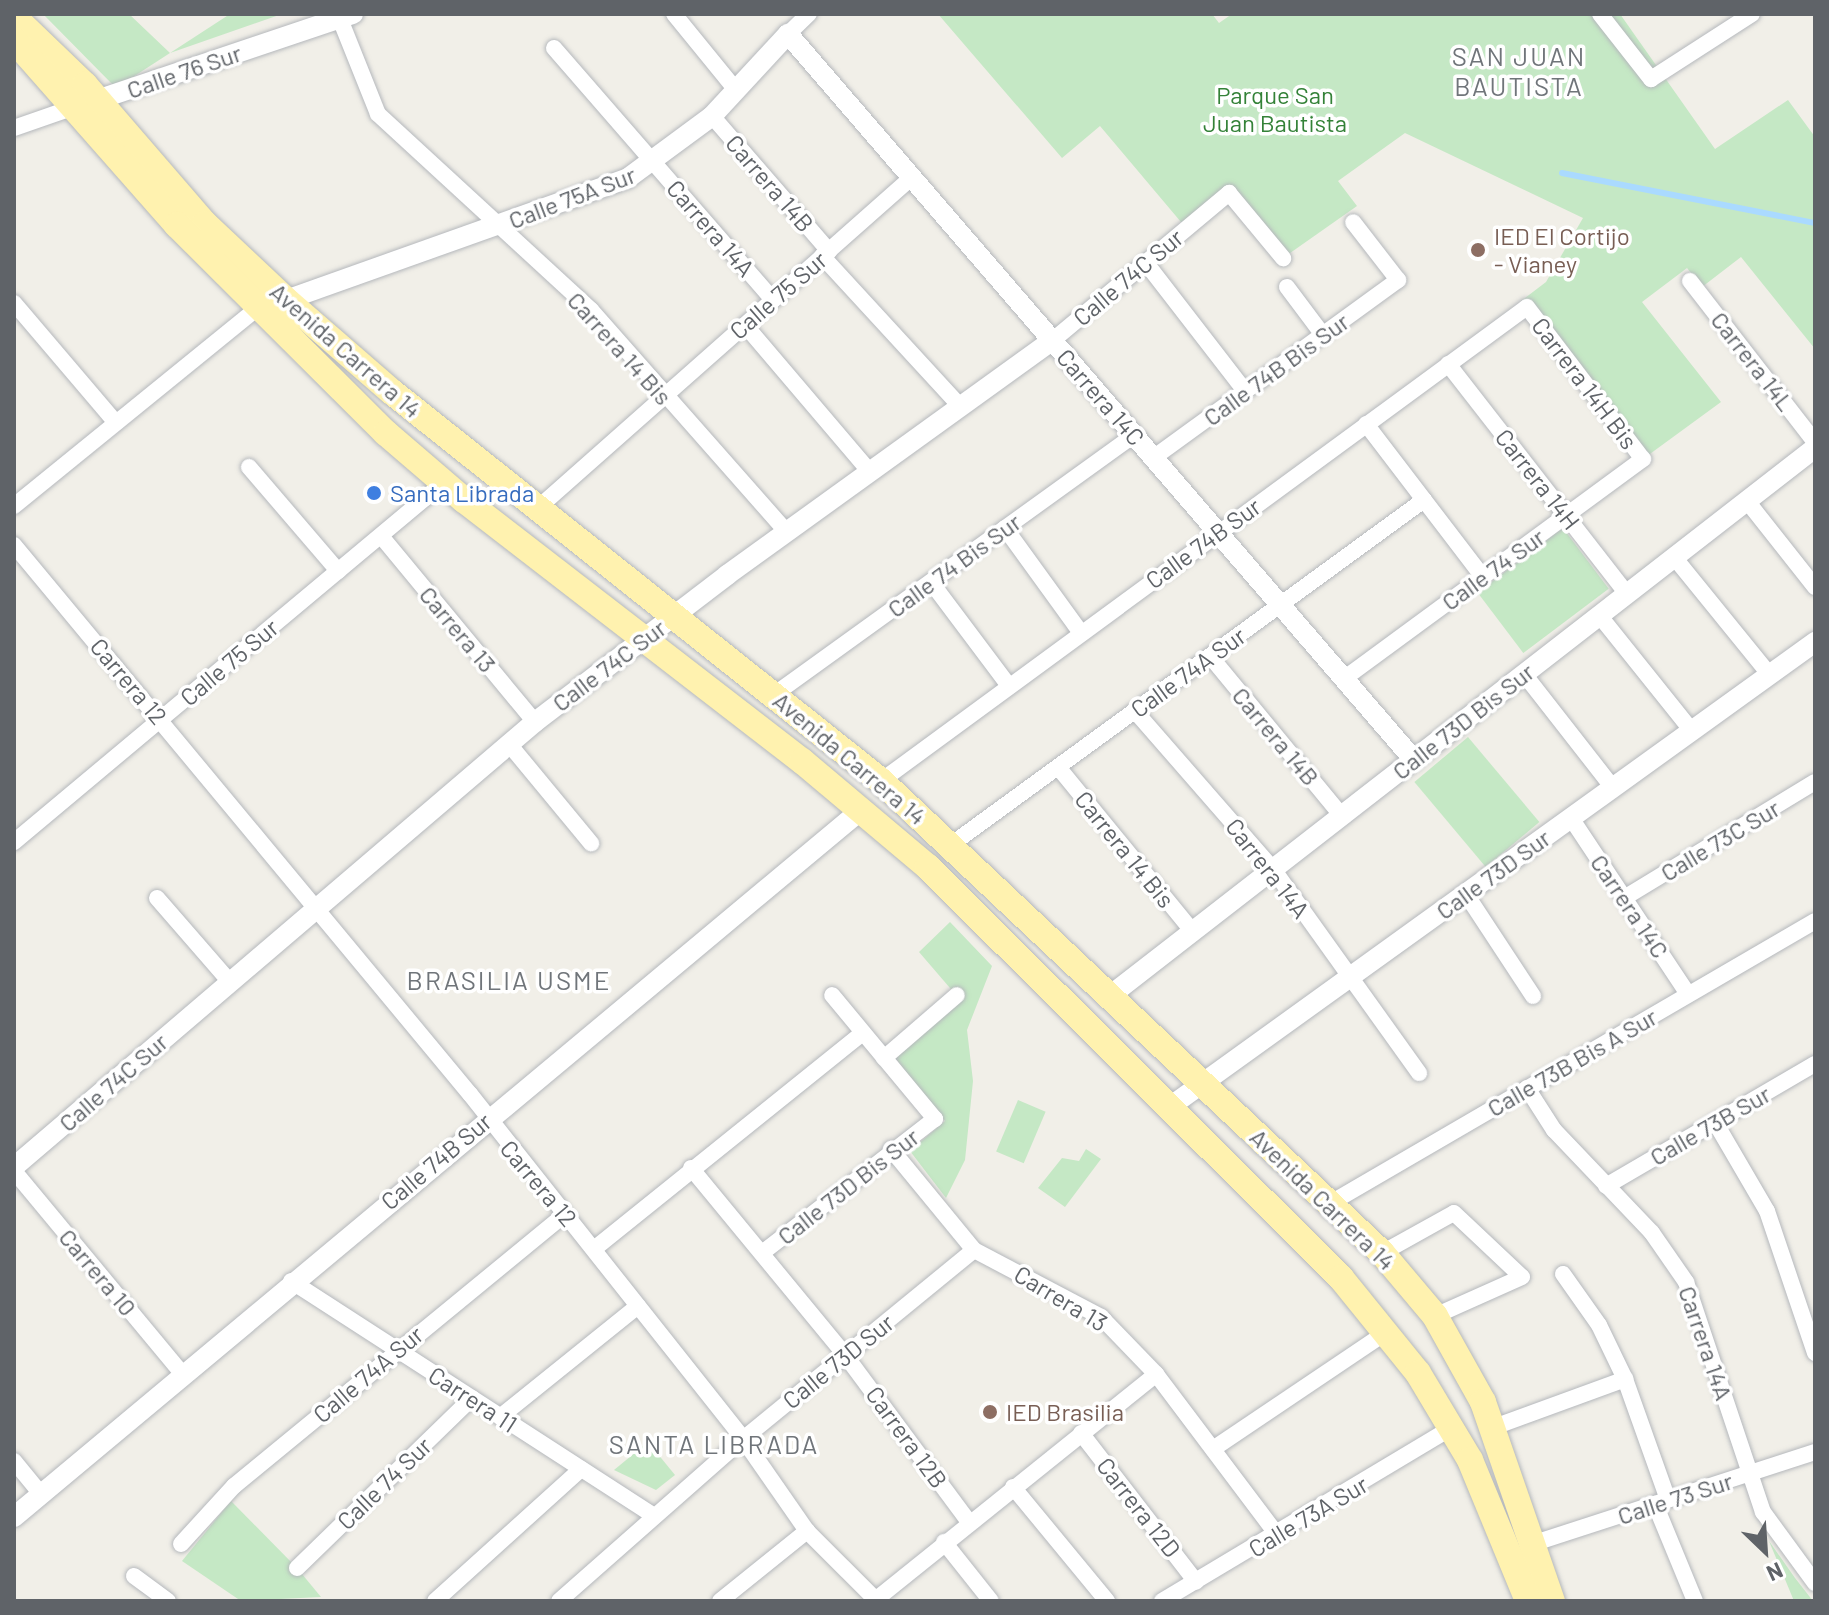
<!DOCTYPE html>
<style>
body{margin:0}
#map{position:relative;width:1829px;height:1615px;overflow:hidden;background:#f1efe8;font-family:Barlow,sans-serif}
div>[style]{position:absolute}
.green>*{inset:0;background:#c5e8c5;transform-origin:0 0}
.stream>*{height:6px;margin:-3px;padding:0 3px;transform-origin:3px;border-radius:3px;background:#aadaff}
.roads{filter:drop-shadow(0 0 2px #b5b8bc) drop-shadow(0 0 2px #b5b8bc)}
.minor>*{height:16px;margin:-8px;padding:0 8px;transform-origin:8px;border-radius:8px;background:#fff}
.tertiary>*{height:20px;margin:-10px;padding:0 10px;transform-origin:10px;border-radius:10px;background:#fff}
.primary>*{height:26px;margin:-13px;padding:0 13px;transform-origin:13px;border-radius:13px;background:#fff2af}
.dots>*{width:22px;height:22px;translate:-50% -50%;box-sizing:border-box;border:4px solid #fff;border-radius:50%}
span{translate:-50% -50%;white-space:nowrap;text-align:center;line-height:1.15;-webkit-text-stroke:7px #fff;paint-order:stroke}
.street-label{font-size:24px;color:#5f6368}
.park-label{font-size:24px;color:#348238}
.education-label{font-size:24px;color:#785e54}
.left{translate:0 -50%;text-align:left}
.shop-label{font-size:24px;color:#366cbe}
.neighbourhood-label{font-size:26px;color:#70757a;letter-spacing:2px}
.frame{position:absolute;inset:0;border:16px solid #5f6368;pointer-events:none}
.north{position:absolute;left:1725px;top:1511px;width:80px;height:80px;-webkit-text-stroke:6px #fff;paint-order:stroke;rotate:155deg;font-size:22px;font-weight:700;line-height:32px;text-align:center;color:#5f6368}
.north::after{content:'';display:block;margin:auto;width:28px;height:36px;background:#5f6368;clip-path:polygon(50% 0,100% 100%,50% 72%,0 100%)}
</style>
<div id="map">
<div class="green">
<div style="clip-path:polygon(43px 14px,129px 14px,170px 53px,230px 14px,282px 14px,170px 53px,116px 88px)"></div>
<div style="clip-path:polygon(938px 14px,1212px 14px,1219px 23px,1232px 14px,1620px 14px,1715px 149px,1788px 100px,1815px 137px,1815px 349px,1741px 257px,1702px 287px,1687px 268px,1642px 302px,1721px 402px,1643px 459px,1521px 301px,1546px 282px,1583px 218px,1405px 133px,1338px 181px,1357px 206px,1283px 258px,1229px 193px,1186px 228px,1100px 126px,1062px 158px)"></div>
<div style="left:1563px;top:528px;width:76px;height:107px;rotate:53deg"></div>
<div style="left:1468px;top:737px;width:111px;height:70px;rotate:50deg"></div>
<div style="clip-path:polygon(950px 922px,992px 966px,967px 1030px,973px 1081px,965px 1160px,946px 1198px,910px 1151px,945px 1121px,891px 1053px,956px 995px,919px 952px)"></div>
<div style="left:1018px;top:1100px;width:30px;height:56px;rotate:23deg"></div>
<div style="clip-path:polygon(1086px 1149px,1101px 1159px,1065px 1207px,1038px 1188px,1062px 1158px,1079px 1161px)"></div>
<div style="clip-path:polygon(648px 1442px,675px 1475px,656px 1490px,614px 1470px)"></div>
<div style="clip-path:polygon(231px 1501px,297px 1568px,321px 1597px,241px 1601px,182px 1561px)"></div>
<div style="clip-path:polygon(1769px 1541px,1795px 1578px,1813px 1601px,1794px 1601px)"></div>
</div>
<div class="stream">
<div style="left:1562px;top:173px;width:258px;rotate:11.2deg"></div>
</div>
<div class="roads">
<div class="minor">
<div style="left:674px;top:14px;width:98px;rotate:50.8deg"></div>
<div style="left:1600px;top:14px;width:83px;rotate:51.9deg"></div>
<div style="left:1651px;top:79px;width:120px;rotate:-32.8deg"></div>
<div style="left:340px;top:19px;width:102px;rotate:68.2deg"></div>
<div style="left:378px;top:114px;width:289px;rotate:42.6deg"></div>
<div style="left:591px;top:310px;width:296px;rotate:48.6deg"></div>
<div style="left:788px;top:34px;width:29px;rotate:-44deg"></div>
<div style="left:554px;top:48px;width:334px;rotate:49deg"></div>
<div style="left:712px;top:116px;width:179px;rotate:49.1deg"></div>
<div style="left:14px;top:128px;width:67px;rotate:-19.2deg"></div>
<div style="left:822px;top:256px;width:205px;rotate:47.4deg"></div>
<div style="left:1146px;top:263px;width:162px;rotate:52.3deg"></div>
<div style="left:1690px;top:281px;width:204px;rotate:52.2deg"></div>
<div style="left:1287px;top:287px;width:60px;rotate:53.1deg"></div>
<div style="left:14px;top:303px;width:157px;rotate:49.6deg"></div>
<div style="left:745px;top:325px;width:193px;rotate:49.6deg"></div>
<div style="left:1052px;top:341px;width:231px;rotate:-39.9deg"></div>
<div style="left:1229px;top:193px;width:85px;rotate:50.3deg"></div>
<div style="left:1448px;top:364px;width:291px;rotate:52.1deg"></div>
<div style="left:1366px;top:424px;width:193px;rotate:52.6deg"></div>
<div style="left:1153px;top:458px;width:303px;rotate:-36deg"></div>
<div style="left:1398px;top:280px;width:73px;rotate:-127.8deg"></div>
<div style="left:249px;top:467px;width:137px;rotate:49.4deg"></div>
<div style="left:1747px;top:501px;width:110px;rotate:51.7deg"></div>
<div style="left:14px;top:506px;width:316px;rotate:-39.1deg"></div>
<div style="left:538px;top:508px;width:498px;rotate:-41.5deg"></div>
<div style="left:1005px;top:528px;width:130px;rotate:54.1deg"></div>
<div style="left:381px;top:536px;width:241px;rotate:50.4deg"></div>
<div style="left:14px;top:545px;width:714px;rotate:50.29deg"></div>
<div style="left:470px;top:1094px;width:440px;rotate:51.6deg"></div>
<div style="left:743px;top:1439px;width:112px;rotate:55.2deg"></div>
<div style="left:807px;top:1531px;width:99px;rotate:45deg"></div>
<div style="left:1674px;top:557px;width:152px;rotate:50.9deg"></div>
<div style="left:931px;top:582px;width:130px;rotate:53.1deg"></div>
<div style="left:1599px;top:615px;width:149px;rotate:51.3deg"></div>
<div style="left:1210px;top:656px;width:206px;rotate:50.5deg"></div>
<div style="left:1524px;top:674px;width:145px;rotate:52deg"></div>
<div style="left:775px;top:694px;width:443px;rotate:-35.8deg"></div>
<div style="left:1135px;top:711px;width:210px;rotate:48.9deg"></div>
<div style="left:1273px;top:869px;width:251px;rotate:54.4deg"></div>
<div style="left:509px;top:744px;width:129px;rotate:50.4deg"></div>
<div style="left:1058px;top:767px;width:212px;rotate:50.7deg"></div>
<div style="left:881px;top:781px;width:801px;rotate:-36.27deg"></div>
<div style="left:1527px;top:307px;width:191px;rotate:52.7deg"></div>
<div style="left:1643px;top:459px;width:371px;rotate:143.7deg"></div>
<div style="left:1571px;top:818px;width:211px;rotate:56.4deg"></div>
<div style="left:14px;top:842px;width:559px;rotate:-39.92deg"></div>
<div style="left:952px;top:844px;width:584px;rotate:-36.09deg"></div>
<div style="left:1466px;top:894px;width:122px;rotate:56.7deg"></div>
<div style="left:157px;top:898px;width:111px;rotate:49deg"></div>
<div style="left:1624px;top:898px;width:223px;rotate:-31.3deg"></div>
<div style="left:884px;top:1058px;width:96px;rotate:-40.8deg"></div>
<div style="left:1527px;top:1088px;width:50px;rotate:57.3deg"></div>
<div style="left:1554px;top:1130px;width:142px;rotate:46.4deg"></div>
<div style="left:1652px;top:1233px;width:60px;rotate:55.2deg"></div>
<div style="left:1686px;top:1282px;width:243px;rotate:71.5deg"></div>
<div style="left:1763px;top:1512px;width:88px;rotate:53.8deg"></div>
<div style="left:1715px;top:1122px;width:103px;rotate:59.7deg"></div>
<div style="left:1767px;top:1211px;width:150px;rotate:71.3deg"></div>
<div style="left:891px;top:1149px;width:131px;rotate:50.6deg"></div>
<div style="left:974px;top:1250px;width:144px;rotate:27.8deg"></div>
<div style="left:1101px;top:1317px;width:79px;rotate:46deg"></div>
<div style="left:1156px;top:1374px;width:203px;rotate:53deg"></div>
<div style="left:691px;top:1168px;width:242px;rotate:50.5deg"></div>
<div style="left:845px;top:1355px;width:208px;rotate:53.4deg"></div>
<div style="left:14px;top:1171px;width:263px;rotate:50.3deg"></div>
<div style="left:1606px;top:1186px;width:242px;rotate:-30.3deg"></div>
<div style="left:1329px;top:1204px;width:562px;rotate:-30.21deg"></div>
<div style="left:594px;top:1249px;width:345px;rotate:-38.8deg"></div>
<div style="left:762px;top:1253px;width:219px;rotate:-37.8deg"></div>
<div style="left:935px;top:1119px;width:161px;rotate:-129.7deg"></div>
<div style="left:1382px;top:1253px;width:82px;rotate:-29.1deg"></div>
<div style="left:1454px;top:1213px;width:93px;rotate:43.3deg"></div>
<div style="left:1522px;top:1277px;width:95px;rotate:155.9deg"></div>
<div style="left:1563px;top:1274px;width:62px;rotate:54.8deg"></div>
<div style="left:1599px;top:1325px;width:60px;rotate:64.3deg"></div>
<div style="left:1625px;top:1379px;width:128px;rotate:70.4deg"></div>
<div style="left:291px;top:1281px;width:432px;rotate:32.9deg"></div>
<div style="left:500px;top:1417px;width:177px;rotate:-38.8deg"></div>
<div style="left:1494px;top:1427px;width:140px;rotate:-20.1deg"></div>
<div style="left:1081px;top:1433px;width:188px;rotate:52.3deg"></div>
<div style="left:1213px;top:1449px;width:211px;rotate:-34deg"></div>
<div style="left:14px;top:1461px;width:43px;rotate:50.7deg"></div>
<div style="left:1013px;top:1487px;width:148px;rotate:50.5deg"></div>
<div style="left:1655px;top:1504px;width:105px;rotate:67.6deg"></div>
<div style="left:944px;top:1542px;width:75px;rotate:51.5deg"></div>
<div style="left:1535px;top:1543px;width:294px;rotate:-18deg"></div>
<div style="left:181px;top:1544px;width:79px;rotate:-47.6deg"></div>
<div style="left:234px;top:1486px;width:428px;rotate:-39.4deg"></div>
<div style="left:297px;top:1568px;width:244px;rotate:-44.2deg"></div>
<div style="left:134px;top:1576px;width:42px;rotate:36.3deg"></div>
<div style="left:435px;top:1601px;width:197px;rotate:-42.1deg"></div>
<div style="left:559px;top:1601px;width:245px;rotate:-41.4deg"></div>
<div style="left:743px;top:1439px;width:298px;rotate:-39.3deg"></div>
<div style="left:720px;top:1601px;width:112px;rotate:-38.8deg"></div>
<div style="left:874px;top:1601px;width:362px;rotate:-38.8deg"></div>
<div style="left:1162px;top:1601px;width:337px;rotate:-30.9deg"></div>
</div>
<div class="tertiary">
<div style="left:85px;top:104px;width:283px;rotate:-18.6deg"></div>
<div style="left:286px;top:300px;width:363px;rotate:-19.6deg"></div>
<div style="left:628px;top:178px;width:104px;rotate:-36.4deg"></div>
<div style="left:712px;top:116px;width:112px;rotate:-47.2deg"></div>
<div style="left:788px;top:34px;width:959px;rotate:49.23deg"></div>
<div style="left:1111px;top:995px;width:892px;rotate:-37.85deg"></div>
<div style="left:1171px;top:1106px;width:794px;rotate:-35.77deg"></div>
<div style="left:14px;top:1167px;width:685px;rotate:-40.5deg"></div>
<div style="left:535px;top:722px;width:242px;rotate:-37.4deg"></div>
<div style="left:727px;top:575px;width:400px;rotate:-35.8deg"></div>
<div style="left:14px;top:1517px;width:1103px;rotate:-39.85deg"></div>
</div>
<div class="primary">
<div style="left:14px;top:17px;width:98px;rotate:43.8deg"></div>
<div style="left:85px;top:85px;width:184px;rotate:49.2deg"></div>
<div style="left:205px;top:224px;width:111px;rotate:43.2deg"></div>
<div style="left:286px;top:300px;width:140px;rotate:41deg"></div>
<div style="left:392px;top:392px;width:625px;rotate:38.5deg"></div>
<div style="left:881px;top:781px;width:688px;rotate:43.29deg"></div>
<div style="left:1382px;top:1253px;width:82px;rotate:49.9deg"></div>
<div style="left:1435px;top:1316px;width:98px;rotate:60.8deg"></div>
<div style="left:1483px;top:1402px;width:211px;rotate:70.9deg"></div>
<div style="left:14px;top:40px;width:247px;rotate:48.6deg"></div>
<div style="left:177px;top:225px;width:295px;rotate:44.9deg"></div>
<div style="left:386px;top:433px;width:103px;rotate:40.7deg"></div>
<div style="left:464px;top:500px;width:427px;rotate:37.7deg"></div>
<div style="left:802px;top:761px;width:165px;rotate:40.1deg"></div>
<div style="left:928px;top:867px;width:583px;rotate:44.86deg"></div>
<div style="left:1341px;top:1278px;width:122px;rotate:51deg"></div>
<div style="left:1418px;top:1373px;width:101px;rotate:59.1deg"></div>
<div style="left:1470px;top:1460px;width:152px;rotate:67.6deg"></div>
</div>
</div>
<div class="dots">
<div style="left:1478px;top:250px;background:#8d6e63"></div>
<div style="left:374px;top:493px;background:#3f7fe0"></div>
<div style="left:990px;top:1412px;background:#8d6e63"></div>
</div>
<div class="street-label">
<span style="left:184px;top:71px;rotate:-19deg">Calle 76 Sur</span>
<span style="left:770px;top:183px;rotate:49deg">Carrera 14B</span>
<span style="left:572px;top:197px;rotate:-21deg">Calle 75A Sur</span>
<span style="left:711px;top:228px;rotate:49deg">Carrera 14A</span>
<span style="left:1128px;top:277px;rotate:-40deg">Calle 74C Sur</span>
<span style="left:778px;top:295px;rotate:-41deg">Calle 75 Sur</span>
<span style="left:620px;top:348px;rotate:48deg">Carrera 14 Bis</span>
<span style="left:346px;top:350px;rotate:41deg">Avenida Carrera 14</span>
<span style="left:1753px;top:361px;rotate:52deg">Carrera 14L</span>
<span style="left:1276px;top:369px;rotate:-36deg">Calle 74B Bis Sur</span>
<span style="left:1585px;top:383px;rotate:53deg">Carrera 14H Bis</span>
<span style="left:1101px;top:397px;rotate:49deg">Carrera 14C</span>
<span style="left:1538px;top:479px;rotate:52deg">Carrera 14H</span>
<span style="left:1203px;top:543px;rotate:-36deg">Calle 74B Sur</span>
<span style="left:954px;top:565px;rotate:-36deg">Calle 74 Bis Sur</span>
<span style="left:1493px;top:569px;rotate:-36deg">Calle 74 Sur</span>
<span style="left:458px;top:629px;rotate:50deg">Carrera 13</span>
<span style="left:229px;top:662px;rotate:-40deg">Calle 75 Sur</span>
<span style="left:609px;top:665px;rotate:-37deg">Calle 74C Sur</span>
<span style="left:1188px;top:672px;rotate:-36deg">Calle 74A Sur</span>
<span style="left:129px;top:681px;rotate:50deg">Carrera 12</span>
<span style="left:1463px;top:721px;rotate:-38deg">Calle 73D Bis Sur</span>
<span style="left:1276px;top:736px;rotate:50deg">Carrera 14B</span>
<span style="left:850px;top:758px;rotate:40deg">Avenida Carrera 14</span>
<span style="left:1720px;top:840px;rotate:-31deg">Calle 73C Sur</span>
<span style="left:1125px;top:849px;rotate:51deg">Carrera 14 Bis</span>
<span style="left:1268px;top:868px;rotate:52deg">Carrera 14A</span>
<span style="left:1493px;top:874px;rotate:-36deg">Calle 73D Sur</span>
<span style="left:1630px;top:906px;rotate:56deg">Carrera 14C</span>
<span style="left:1572px;top:1062px;rotate:-30deg">Calle 73B Bis A Sur</span>
<span style="left:113px;top:1082px;rotate:-41deg">Calle 74C Sur</span>
<span style="left:1710px;top:1125px;rotate:-30deg">Calle 73B Sur</span>
<span style="left:436px;top:1161px;rotate:-40deg">Calle 74B Sur</span>
<span style="left:539px;top:1183px;rotate:50deg">Carrera 12</span>
<span style="left:848px;top:1186px;rotate:-38deg">Calle 73D Bis Sur</span>
<span style="left:1323px;top:1199px;rotate:44deg">Avenida Carrera 14</span>
<span style="left:98px;top:1272px;rotate:50deg">Carrera 10</span>
<span style="left:1061px;top:1298px;rotate:31deg">Carrera 13</span>
<span style="left:1706px;top:1343px;rotate:71deg">Carrera 14A</span>
<span style="left:838px;top:1361px;rotate:-39deg">Calle 73D Sur</span>
<span style="left:368px;top:1374px;rotate:-40deg">Calle 74A Sur</span>
<span style="left:473px;top:1399px;rotate:33deg">Carrera 11</span>
<span style="left:907px;top:1437px;rotate:54deg">Carrera 12B</span>
<span style="left:384px;top:1483px;rotate:-44deg">Calle 74 Sur</span>
<span style="left:1675px;top:1498px;rotate:-18deg">Calle 73 Sur</span>
<span style="left:1139px;top:1507px;rotate:52deg">Carrera 12D</span>
<span style="left:1308px;top:1516px;rotate:-31deg">Calle 73A Sur</span>
</div>
<div class="park-label">
<span style="left:1275px;top:109px">Parque San<br>Juan Bautista</span>
</div>
<div class="education-label">
<span class="left" style="left:1494px;top:250px">IED El Cortijo<br>- Vianey</span>
<span class="left" style="left:1006px;top:1412px">IED Brasilia</span>
</div>
<div class="shop-label">
<span class="left" style="left:390px;top:493px">Santa Librada</span>
</div>
<div class="neighbourhood-label">
<span style="left:1519px;top:71px">SAN JUAN<br>BAUTISTA</span>
<span style="left:509px;top:980px">BRASILIA USME</span>
<span style="left:714px;top:1444px">SANTA LIBRADA</span>
</div>
<div class="frame"></div>
<div class="north">N</div>
</div>
